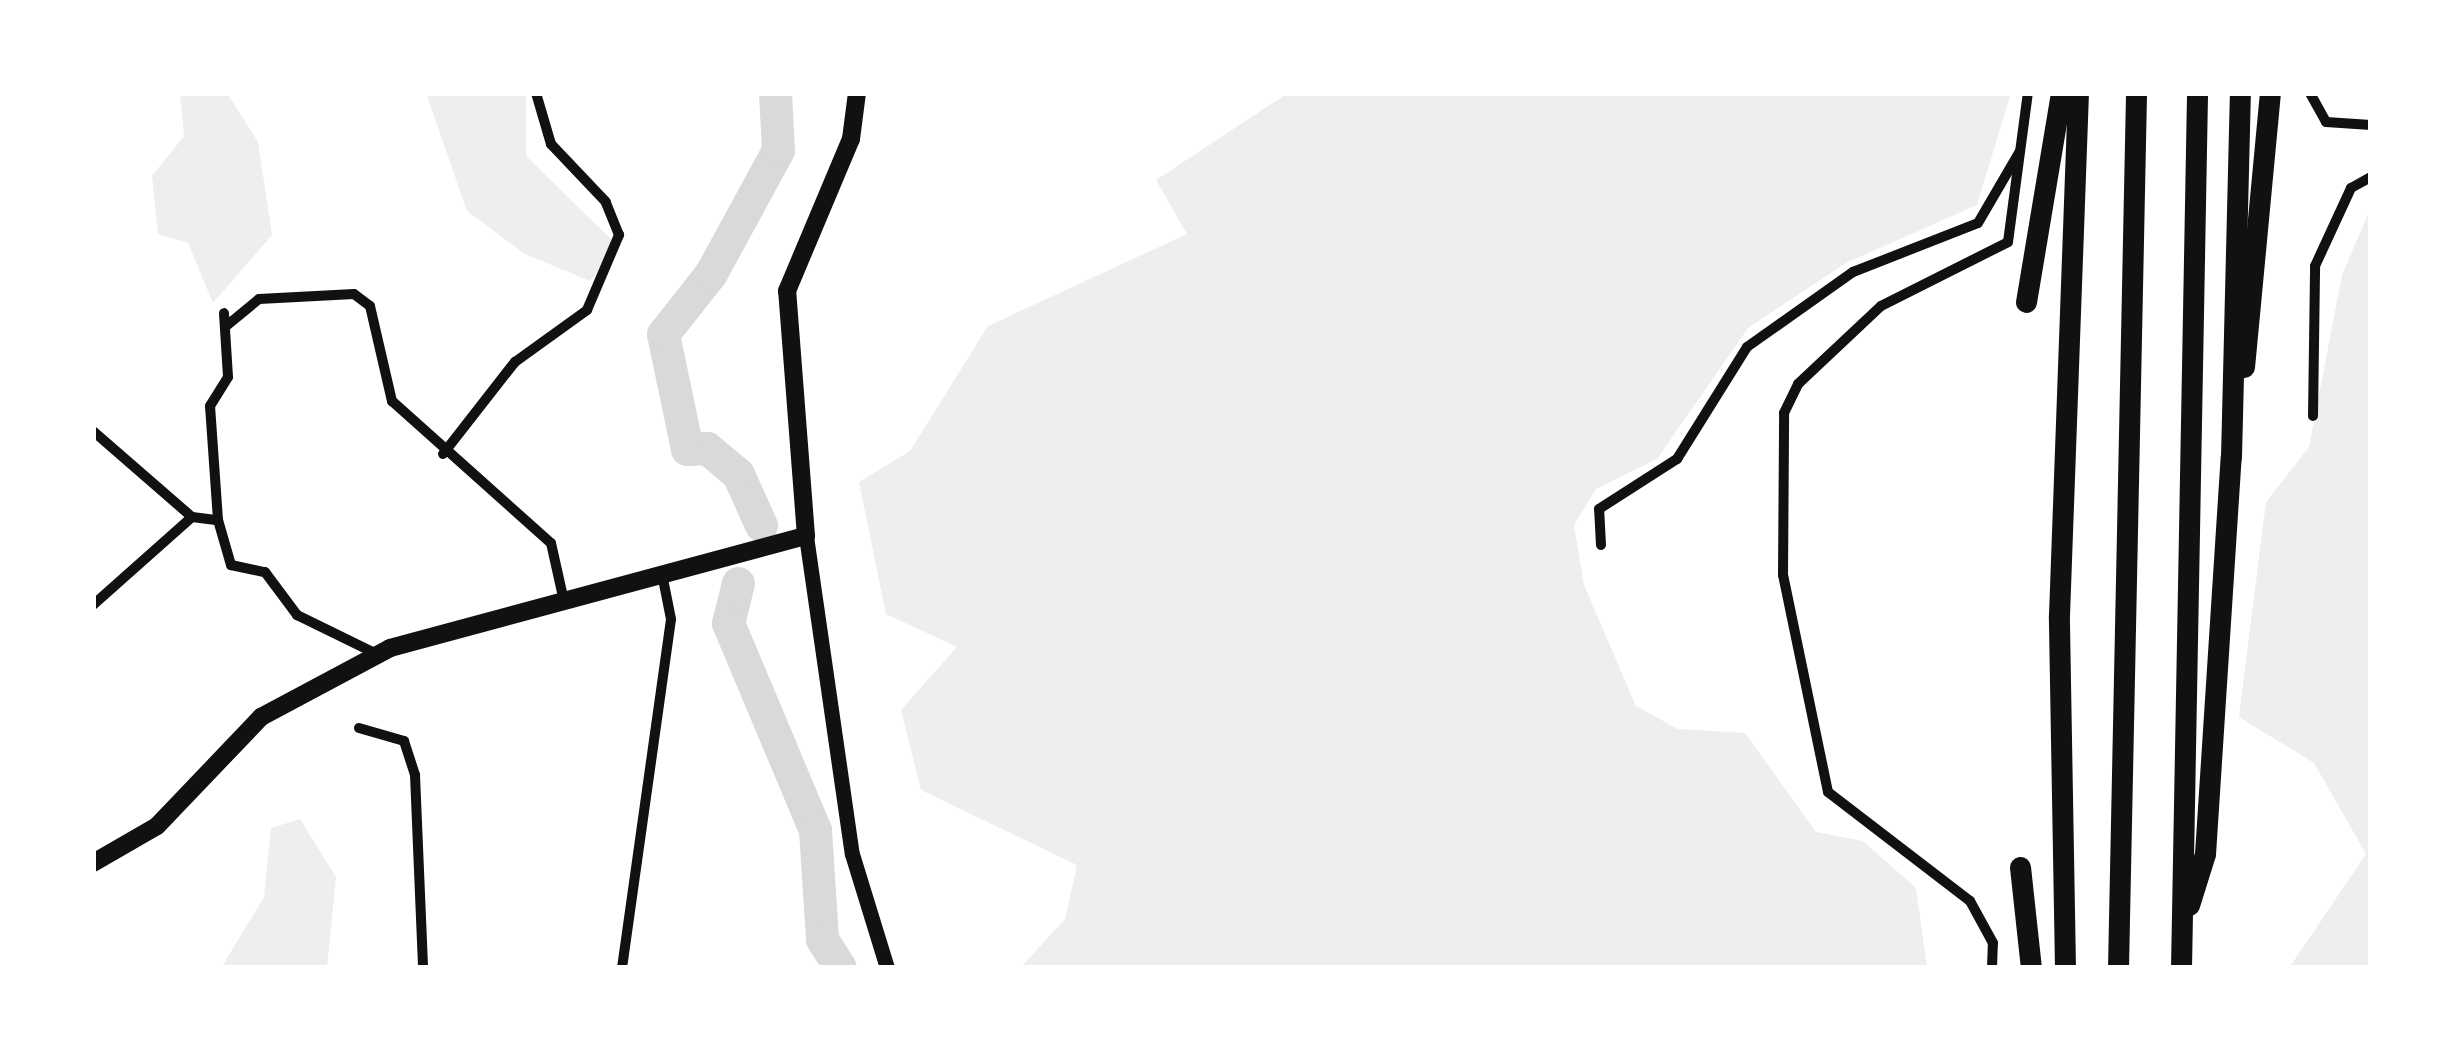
<!DOCTYPE html>
<style>
body{margin:0}
#map{position:relative;width:2464px;height:1061px;overflow:hidden;background:#fff;font-family:Figtree,sans-serif}
div>[style]{position:absolute}
.green>*{inset:0;background:#eee}
.river>*{height:33px;margin:-16.5px;padding:0 16.5px;transform-origin:16.5px;border-radius:16.5px;background:#d9d9d9}
.minor>*{height:10px;margin:-5px;padding:0 5px;transform-origin:5px;border-radius:5px;background:#111}
.secondary>*{height:15px;margin:-7.5px;padding:0 7.5px;transform-origin:7.5px;border-radius:7.5px;background:#111}
.primary>*{height:18px;margin:-9px;padding:0 9px;transform-origin:9px;border-radius:9px;background:#111}
.motorway>*{height:21px;margin:-10.5px;padding:0 10.5px;transform-origin:10.5px;border-radius:10.5px;background:#111}
span{translate:-50% -50%;white-space:nowrap;text-align:center;line-height:1.15;-webkit-text-stroke:9px #fff;paint-order:stroke}
.frame{position:absolute;inset:0;border:96px solid #fff;pointer-events:none}
</style>
<div id="map">
<div class="green">
<div style="clip-path:polygon(180px 93px,227px 93px,258px 142px,272px 235px,213px 303px,188px 243px,158px 234px,152px 176px,184px 136px)"></div>
<div style="clip-path:polygon(426px 93px,526px 93px,526px 156px,619px 247px,590px 281px,525px 254px,467px 211px)"></div>
<div style="clip-path:polygon(1288px 93px,2011px 93px,1977px 205px,1846px 263px,1748px 328px,1657px 459px,1596px 489px,1574px 525px,1584px 585px,1636px 706px,1678px 729px,1745px 733px,1816px 832px,1863px 841px,1916px 888px,1927px 968px,1020px 968px,1065px 919px,1077px 865px,921px 790px,901px 710px,957px 647px,886px 614px,859px 482px,910px 451px,988px 326px,1187px 234px,1156px 180px)"></div>
<div style="clip-path:polygon(2371px 207px,2371px 968px,2289px 968px,2366px 854px,2314px 763px,2239px 717px,2266px 502px,2309px 447px,2342px 275px)"></div>
<div style="clip-path:polygon(300px 819px,336px 877px,327px 968px,221px 968px,264px 897px,271px 828px)"></div>
</div>
<div class="river">
<div style="left:761px;top:525px;width:56px;rotate:-114.3deg"></div>
<div style="left:738px;top:474px;width:40px;rotate:-140deg"></div>
<div style="left:707px;top:448px;width:20px;rotate:177deg"></div>
<div style="left:687px;top:449px;width:117px;rotate:-101.8deg"></div>
<div style="left:663px;top:334px;width:78px;rotate:-51.8deg"></div>
<div style="left:711px;top:273px;width:140px;rotate:-61.4deg"></div>
<div style="left:778px;top:150px;width:57px;rotate:-93deg"></div>
<div style="left:738px;top:583px;width:41px;rotate:104deg"></div>
<div style="left:728px;top:623px;width:225px;rotate:67.2deg"></div>
<div style="left:815px;top:830px;width:109px;rotate:86.3deg"></div>
<div style="left:822px;top:939px;width:34px;rotate:58deg"></div>
</div>
<div class="minor">
<div style="left:2310px;top:93px;width:33px;rotate:61deg"></div>
<div style="left:2326px;top:122px;width:45px;rotate:3.8deg"></div>
<div style="left:225px;top:327px;width:44px;rotate:-39.5deg"></div>
<div style="left:259px;top:299px;width:95px;rotate:-3deg"></div>
<div style="left:354px;top:294px;width:20px;rotate:37deg"></div>
<div style="left:370px;top:306px;width:98px;rotate:77deg"></div>
<div style="left:392px;top:401px;width:213px;rotate:41.8deg"></div>
<div style="left:551px;top:543px;width:59px;rotate:77.4deg"></div>
<div style="left:2313px;top:416px;width:150px;rotate:-89.2deg"></div>
<div style="left:2315px;top:266px;width:86px;rotate:-65.2deg"></div>
<div style="left:2351px;top:188px;width:23px;rotate:-29deg"></div>
<div style="left:93px;top:431px;width:131px;rotate:41deg"></div>
<div style="left:192px;top:517px;width:26px;rotate:7deg"></div>
<div style="left:218px;top:520px;width:47px;rotate:73.9deg"></div>
<div style="left:231px;top:565px;width:35px;rotate:12deg"></div>
<div style="left:265px;top:572px;width:54px;rotate:53.3deg"></div>
<div style="left:297px;top:615px;width:91px;rotate:26deg"></div>
<div style="left:443px;top:454px;width:117px;rotate:-52deg"></div>
<div style="left:515px;top:362px;width:89px;rotate:-35.8deg"></div>
<div style="left:587px;top:310px;width:82px;rotate:-66.9deg"></div>
<div style="left:619px;top:235px;width:35px;rotate:-112deg"></div>
<div style="left:606px;top:202px;width:80px;rotate:-133.5deg"></div>
<div style="left:551px;top:144px;width:53px;rotate:-106.4deg"></div>
<div style="left:218px;top:520px;width:114px;rotate:-94deg"></div>
<div style="left:210px;top:406px;width:34px;rotate:-58deg"></div>
<div style="left:228px;top:377px;width:64px;rotate:-93.6deg"></div>
<div style="left:1601px;top:545px;width:36px;rotate:-93deg"></div>
<div style="left:1599px;top:509px;width:93px;rotate:-32.7deg"></div>
<div style="left:1677px;top:459px;width:132px;rotate:-58deg"></div>
<div style="left:1747px;top:347px;width:130px;rotate:-35.3deg"></div>
<div style="left:1853px;top:272px;width:134px;rotate:-21.4deg"></div>
<div style="left:1978px;top:223px;width:83px;rotate:-59.7deg"></div>
<div style="left:93px;top:605px;width:132px;rotate:-41.6deg"></div>
<div style="left:359px;top:728px;width:47px;rotate:16.1deg"></div>
<div style="left:404px;top:741px;width:36px;rotate:72deg"></div>
<div style="left:415px;top:775px;width:193px;rotate:87.6deg"></div>
<div style="left:622px;top:968px;width:352px;rotate:-82deg"></div>
<div style="left:671px;top:619px;width:46px;rotate:-101.3deg"></div>
<div style="left:1992px;top:968px;width:25px;rotate:-88deg"></div>
<div style="left:1993px;top:943px;width:48px;rotate:-118.7deg"></div>
<div style="left:1970px;top:901px;width:179px;rotate:-142.5deg"></div>
<div style="left:1828px;top:792px;width:222px;rotate:-101.7deg"></div>
<div style="left:1783px;top:575px;width:162px;rotate:-89.6deg"></div>
<div style="left:1784px;top:413px;width:32px;rotate:-64deg"></div>
<div style="left:1798px;top:384px;width:114px;rotate:-43.2deg"></div>
<div style="left:1881px;top:306px;width:142px;rotate:-26.7deg"></div>
<div style="left:2008px;top:242px;width:150px;rotate:-82.4deg"></div>
</div>
<div class="secondary">
<div style="left:806px;top:536px;width:321px;rotate:81.8deg"></div>
<div style="left:852px;top:854px;width:119px;rotate:72.9deg"></div>
</div>
<div class="primary">
<div style="left:93px;top:863px;width:74px;rotate:-30deg"></div>
<div style="left:157px;top:826px;width:151px;rotate:-46.3deg"></div>
<div style="left:261px;top:717px;width:146px;rotate:-28.1deg"></div>
<div style="left:390px;top:648px;width:431px;rotate:-15.1deg"></div>
<div style="left:806px;top:536px;width:246px;rotate:-94.4deg"></div>
<div style="left:787px;top:291px;width:165px;rotate:-67.2deg"></div>
<div style="left:851px;top:139px;width:46px;rotate:-82.6deg"></div>
</div>
<div class="motorway">
<div style="left:2026px;top:302px;width:212px;rotate:-80.5deg"></div>
<div style="left:2244px;top:367px;width:275px;rotate:-84.6deg"></div>
<div style="left:2020px;top:867px;width:102px;rotate:83.8deg"></div>
<div style="left:2189px;top:905px;width:53px;rotate:-72.6deg"></div>
<div style="left:2205px;top:854px;width:398px;rotate:-86.3deg"></div>
<div style="left:2231px;top:457px;width:364px;rotate:-88.6deg"></div>
<div style="left:2065px;top:968px;width:353px;rotate:-91deg"></div>
<div style="left:2059px;top:615px;width:522px;rotate:-87.92deg"></div>
<div style="left:2118px;top:968px;width:875px;rotate:-88.82deg"></div>
<div style="left:2181px;top:968px;width:875px;rotate:-88.95deg"></div>
</div>
<div class="frame"></div>
</div>
